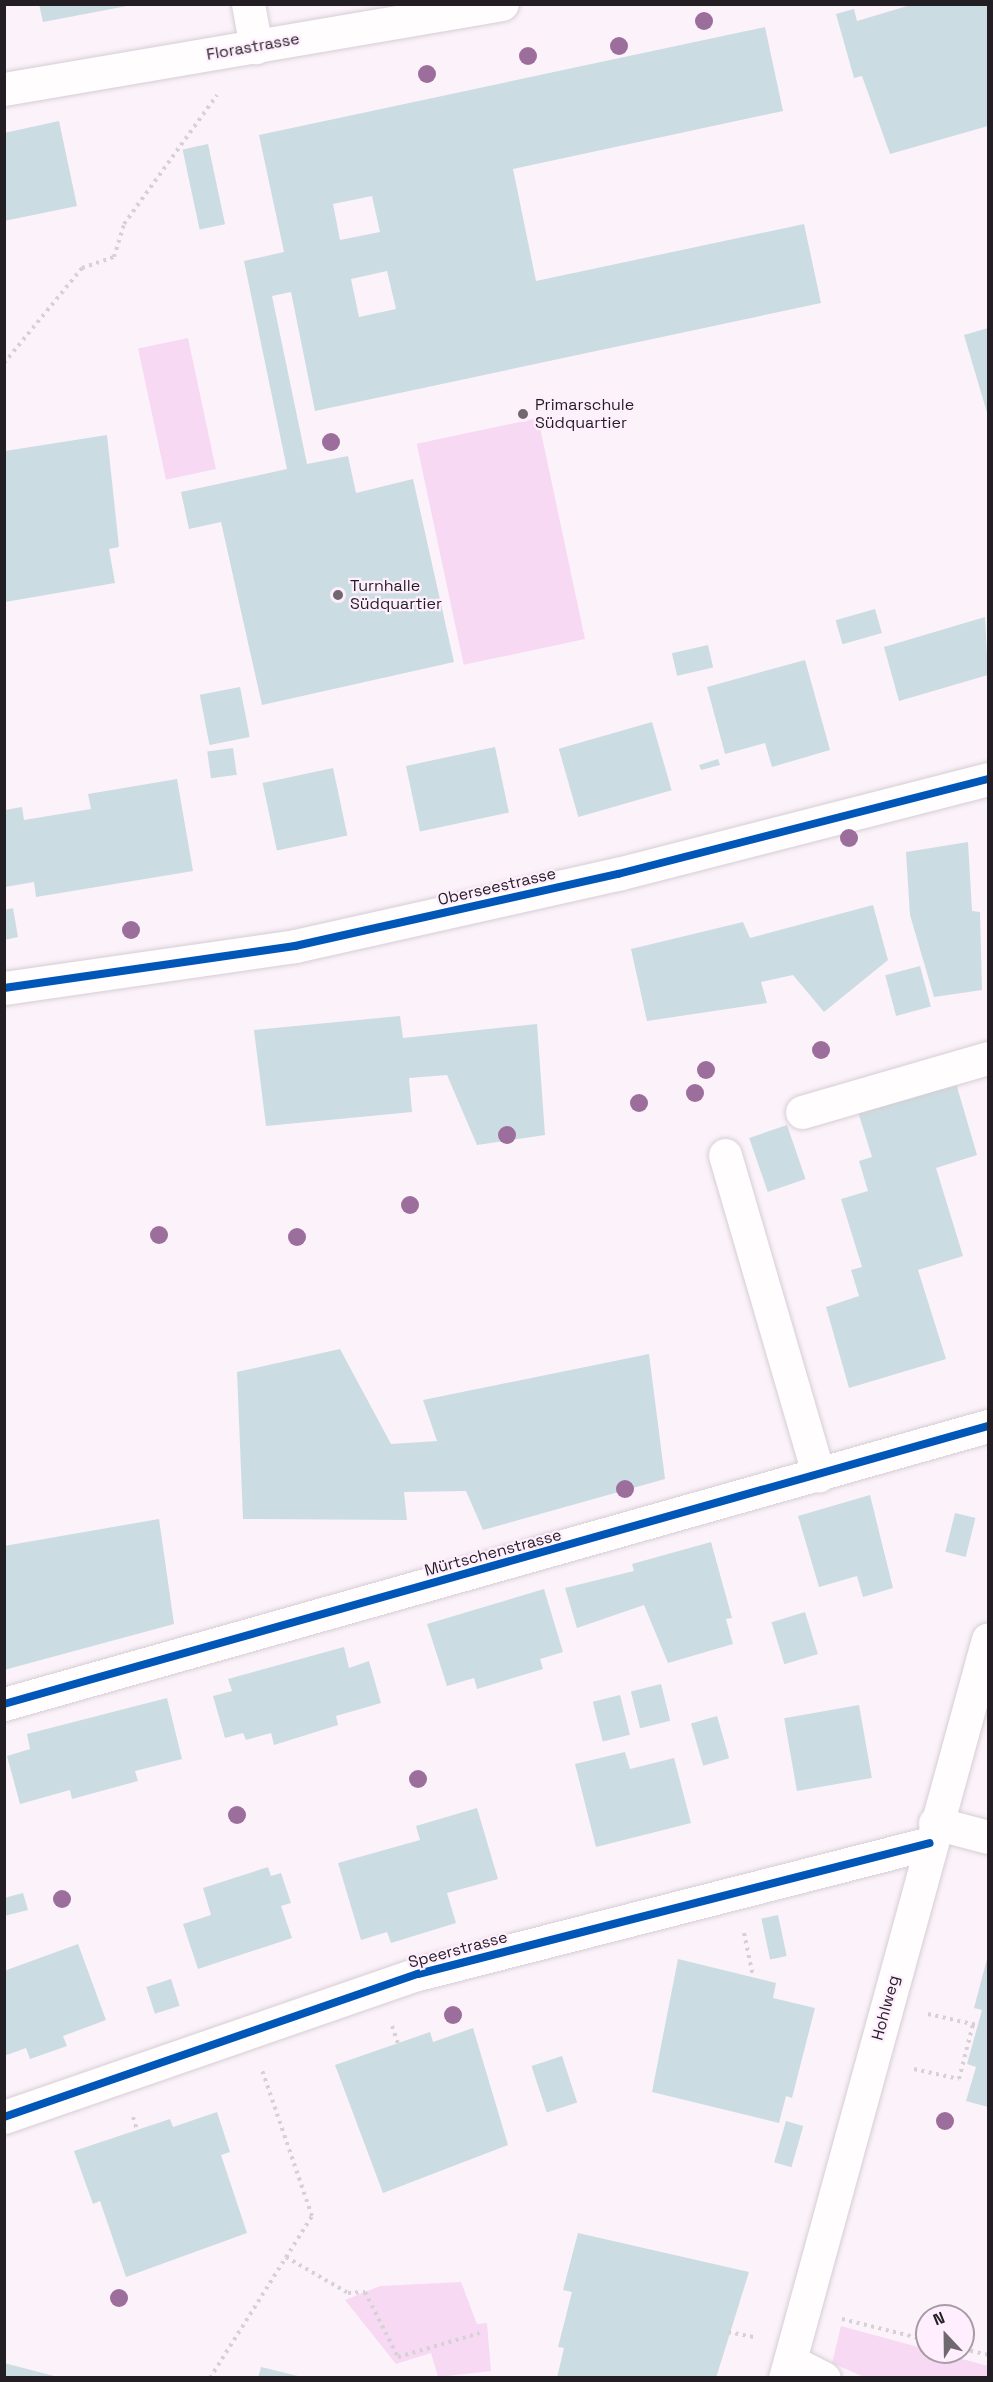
<!DOCTYPE html>
<meta charset="utf-8">
<style>
body{margin:0}
#map{position:relative;width:993px;height:2382px;overflow:hidden;background:#fcf2fa;font-family:"Space Grotesk",sans-serif}
div>[style]{position:absolute}
.green>*{inset:0;background:#f7d9f4;transform-origin:0 0}
.building>*{inset:0;background:#cbdde2;transform-origin:0 0}
.path>*{height:4px;margin-top:-2px;transform-origin:0;background:repeating-linear-gradient(90deg,#d5d2d5 0 3px,transparent 0 7.5px)}
.roads{filter:drop-shadow(0 0 2px #d5ced4) drop-shadow(0 0 2px #d5ced4)}
.minor>*{height:33px;margin:-16.5px;padding:0 16.5px;transform-origin:16.5px;border-radius:16.5px;background:#fffdfe}
.cycleway>*{height:8px;margin:-4px;padding:0 4px;transform-origin:4px;border-radius:4px;background:#0057b8}
.trees>*{width:18px;height:18px;margin:-9px;border-radius:50%;background:#9c6e9c}
.dots>*{width:16px;height:16px;translate:-50% -50%;box-sizing:border-box;border:3px solid #ffeffe;border-radius:50%}
span{translate:-50% -50%;white-space:nowrap;text-align:center;line-height:1.15;-webkit-text-stroke:4.5px #ffeffe;paint-order:stroke}
.street-label{font-size:16px;color:#231e23}
.poi-label{font-size:16px;color:#231e23}
.left{translate:0 -50%;text-align:left}
.frame{position:absolute;inset:0;border:6px solid #231e23;pointer-events:none}
.north{position:absolute;left:915px;top:2304px;width:60px;height:60px;box-sizing:border-box;background:#ffeffe;border:2px solid #a79ba6;border-radius:50%;rotate:338deg;font-size:16px;font-weight:700;line-height:24px;text-align:center;color:#231e23}
.north::after{content:'';display:block;margin:auto;width:21px;height:27px;background:#6f686e;clip-path:polygon(50% 0,100% 100%,50% 72%,0 100%)}
</style>
<div id="map">
<div class="green">
<div style="left:188px;top:338px;width:134px;height:51px;rotate:78deg"></div>
<div style="left:538px;top:418px;width:226px;height:124px;rotate:78deg"></div>
<div style="clip-path:polygon(461px 2282px,477px 2324px,487px 2323px,491px 2371px,438px 2377px,431px 2353px,396px 2364px,345px 2300px,380px 2286px)"></div>
<div style="clip-path:polygon(841px 2326px,988px 2366px,988px 2377px,864px 2377px,832px 2363px)"></div>
</div>
<div class="building">
<div style="clip-path:polygon(39px 4px,127px 4px,127px 6px,43px 22px)"></div>
<div style="clip-path:polygon(914px 4px,988px 4px,988px 126px,890px 154px,862px 76px,854px 78px,836px 14px,854px 9px,857px 21px)"></div>
<div style="clip-path:polygon(evenodd,765px 27px,783px 111px,513px 169px,536px 281px,804px 224px,821px 303px,315px 411px,291px 292px,272px 296px,307px 464px,348px 456px,356px 493px,413px 479px,454px 662px,262px 705px,221px 522px,189px 529px,181px 492px,287px 469px,244px 261px,284px 252px,259px 135px,765px 27px,372px 196px,380px 232px,340px 240px,333px 204px,372px 196px,765px 27px,387px 271px,396px 309px,359px 317px,351px 279px,387px 271px)"></div>
<div style="clip-path:polygon(59px 121px,77px 206px,4px 221px,4px 133px)"></div>
<div style="left:208px;top:144px;width:82px;height:26px;rotate:78deg"></div>
<div style="clip-path:polygon(988px 328px,988px 416px,964px 335px)"></div>
<div style="clip-path:polygon(107px 435px,119px 547px,109px 549px,115px 583px,5px 602px,5px 451px)"></div>
<div style="left:875px;top:609px;width:25px;height:41px;rotate:74deg"></div>
<div style="clip-path:polygon(985px 617px,988px 675px,899px 701px,884px 647px)"></div>
<div style="left:708px;top:645px;width:23px;height:37px;rotate:77deg"></div>
<div style="clip-path:polygon(805px 660px,830px 750px,772px 767px,765px 743px,725px 754px,707px 687px)"></div>
<div style="left:240px;top:687px;width:51px;height:41px;rotate:79deg"></div>
<div style="left:652px;top:722px;width:71px;height:97px;rotate:74deg"></div>
<div style="left:495px;top:747px;width:67px;height:91px;rotate:78deg"></div>
<div style="left:233px;top:748px;width:27px;height:26px;rotate:82deg"></div>
<div style="clip-path:polygon(718px 759px,720px 765px,701px 770px,699px 765px)"></div>
<div style="left:333px;top:768px;width:69px;height:72px;rotate:78deg"></div>
<div style="clip-path:polygon(177px 779px,193px 871px,36px 897px,34px 882px,5px 887px,5px 810px,22px 807px,24px 820px,91px 809px,88px 794px)"></div>
<div style="clip-path:polygon(968px 842px,972px 911px,980px 912px,982px 990px,934px 997px,910px 915px,906px 852px)"></div>
<div style="clip-path:polygon(873px 905px,888px 960px,824px 1012px,793px 975px,761px 982px,767px 1003px,647px 1021px,631px 949px,743px 922px,750px 938px)"></div>
<div style="clip-path:polygon(13px 908px,18px 937px,4px 940px,4px 910px)"></div>
<div style="left:920px;top:966px;width:42px;height:36px;rotate:75deg"></div>
<div style="clip-path:polygon(400px 1016px,403px 1038px,537px 1024px,545px 1135px,477px 1145px,447px 1075px,409px 1078px,412px 1112px,266px 1126px,254px 1030px)"></div>
<div style="clip-path:polygon(953px 1073px,977px 1155px,936px 1168px,963px 1256px,918px 1270px,946px 1359px,849px 1388px,826px 1307px,859px 1296px,851px 1270px,862px 1267px,841px 1199px,868px 1191px,859px 1161px,872px 1157px,855px 1102px)"></div>
<div style="left:787px;top:1125px;width:57px;height:40px;rotate:71deg"></div>
<div style="clip-path:polygon(340px 1349px,391px 1444px,437px 1441px,423px 1400px,649px 1354px,665px 1479px,483px 1530px,466px 1491px,404px 1492px,407px 1520px,243px 1519px,237px 1372px)"></div>
<div style="clip-path:polygon(870px 1495px,893px 1588px,863px 1597px,857px 1576px,819px 1587px,798px 1516px)"></div>
<div style="left:955px;top:1513px;width:21px;height:40px;rotate:14deg"></div>
<div style="clip-path:polygon(159px 1519px,174px 1624px,4px 1670px,4px 1546px)"></div>
<div style="clip-path:polygon(711px 1542px,732px 1618px,726px 1619px,733px 1644px,668px 1663px,644px 1605px,577px 1628px,565px 1588px,634px 1571px,632px 1564px)"></div>
<div style="clip-path:polygon(544px 1589px,563px 1652px,540px 1659px,543px 1669px,477px 1689px,474px 1678px,447px 1686px,427px 1624px)"></div>
<div style="left:805px;top:1612px;width:44px;height:35px;rotate:73deg"></div>
<div style="clip-path:polygon(344px 1647px,349px 1668px,369px 1661px,381px 1703px,336px 1716px,338px 1725px,274px 1745px,271px 1733px,246px 1740px,243px 1733px,225px 1738px,213px 1696px,232px 1691px,228px 1679px)"></div>
<div style="left:661px;top:1684px;width:38px;height:31px;rotate:76deg"></div>
<div style="left:620px;top:1695px;width:41px;height:28px;rotate:76deg"></div>
<div style="clip-path:polygon(167px 1698px,182px 1759px,135px 1771px,138px 1781px,72px 1799px,70px 1790px,20px 1804px,7px 1756px,30px 1749px,27px 1734px)"></div>
<div style="left:859px;top:1705px;width:74px;height:76px;rotate:80deg"></div>
<div style="left:717px;top:1716px;width:44px;height:27px;rotate:74deg"></div>
<div style="clip-path:polygon(625px 1752px,630px 1769px,674px 1758px,691px 1823px,596px 1847px,575px 1764px)"></div>
<div style="clip-path:polygon(477px 1808px,498px 1879px,447px 1893px,456px 1923px,391px 1943px,387px 1932px,361px 1940px,338px 1863px,420px 1840px,416px 1826px)"></div>
<div style="clip-path:polygon(268px 1867px,271px 1876px,281px 1873px,291px 1903px,281px 1906px,292px 1938px,198px 1969px,183px 1924px,211px 1915px,203px 1888px)"></div>
<div style="clip-path:polygon(23px 1893px,28px 1910px,4px 1916px,4px 1898px)"></div>
<div style="left:778px;top:1915px;width:42px;height:17px;rotate:78deg"></div>
<div style="clip-path:polygon(78px 1944px,106px 2020px,63px 2036px,67px 2046px,30px 2059px,26px 2048px,4px 2056px,4px 1971px)"></div>
<div style="clip-path:polygon(988px 1955px,988px 2107px,966px 2101px,976px 2067px,967px 2064px,982px 2010px,974px 2008px)"></div>
<div style="clip-path:polygon(678px 1959px,776px 1983px,773px 1998px,815px 2008px,792px 2098px,786px 2096px,779px 2123px,652px 2092px)"></div>
<div style="left:171px;top:1979px;width:28px;height:26px;rotate:72deg"></div>
<div style="clip-path:polygon(473px 2028px,508px 2145px,383px 2193px,335px 2065px,430px 2032px,433px 2042px)"></div>
<div style="left:562px;top:2056px;width:49px;height:32px;rotate:72deg"></div>
<div style="clip-path:polygon(217px 2112px,230px 2152px,221px 2155px,247px 2233px,126px 2277px,100px 2201px,93px 2204px,74px 2151px,170px 2119px,173px 2127px)"></div>
<div style="left:786px;top:2121px;width:18px;height:43px;rotate:16deg"></div>
<div style="clip-path:polygon(578px 2233px,749px 2272px,716px 2378px,557px 2378px,564px 2348px,558px 2347px,572px 2292px,563px 2290px)"></div>
<div style="clip-path:polygon(4px 2363px,58px 2377px,58px 2378px,4px 2378px)"></div>
<div style="clip-path:polygon(261px 2367px,302px 2377px,302px 2378px,258px 2378px)"></div>
</div>
<div class="path">
<div style="left:4px;top:363px;width:123px;rotate:-50.6deg"></div>
<div style="left:82px;top:268px;width:34px;rotate:-19deg"></div>
<div style="left:114px;top:257px;width:34px;rotate:-73deg"></div>
<div style="left:124px;top:224px;width:159px;rotate:-54.2deg"></div>
<div style="left:744px;top:1933px;width:44px;rotate:78.2deg"></div>
<div style="left:928px;top:2014px;width:50px;rotate:12.7deg"></div>
<div style="left:392px;top:2026px;width:18px;rotate:71deg"></div>
<div style="left:914px;top:2069px;width:46px;rotate:12.5deg"></div>
<div style="left:959px;top:2079px;width:57px;rotate:-75.7deg"></div>
<div style="left:133px;top:2117px;width:14px;rotate:73deg"></div>
<div style="left:286px;top:2257px;width:72px;rotate:30.1deg"></div>
<div style="left:348px;top:2293px;width:17px;rotate:-3deg"></div>
<div style="left:365px;top:2292px;width:73px;rotate:63.1deg"></div>
<div style="left:398px;top:2357px;width:85px;rotate:-16.3deg"></div>
<div style="left:842px;top:2319px;width:88px;rotate:13.9deg"></div>
<div style="left:728px;top:2332px;width:26px;rotate:11deg"></div>
<div style="left:963px;top:2349px;width:26px;rotate:13deg"></div>
<div style="left:210px;top:2378px;width:191px;rotate:-57.8deg"></div>
<div style="left:312px;top:2216px;width:154px;rotate:-108.9deg"></div>
</div>
<div class="roads">
<div class="minor">
<div style="left:248px;top:4px;width:44px;rotate:79.5deg"></div>
<div style="left:4px;top:89px;width:505px;rotate:-9.69deg"></div>
<div style="left:4px;top:988px;width:294px;rotate:-8.2deg"></div>
<div style="left:295px;top:946px;width:331px;rotate:-12.6deg"></div>
<div style="left:618px;top:874px;width:382px;rotate:-14.4deg"></div>
<div style="left:802px;top:1112px;width:194px;rotate:-16.2deg"></div>
<div style="left:725px;top:1155px;width:334px;rotate:73.7deg"></div>
<div style="left:4px;top:1704px;width:1023px;rotate:-15.78deg"></div>
<div style="left:935px;top:1823px;width:55px;rotate:14.8deg"></div>
<div style="left:4px;top:2117px;width:438px;rotate:-19.1deg"></div>
<div style="left:418px;top:1974px;width:528px;rotate:-14.35deg"></div>
<div style="left:790px;top:2361px;width:38px;rotate:27deg"></div>
<div style="left:785px;top:2378px;width:766px;rotate:-74.64deg"></div>
</div>
</div>
<div class="cycleway">
<div style="left:4px;top:988px;width:294px;rotate:-8.2deg"></div>
<div style="left:295px;top:946px;width:331px;rotate:-12.6deg"></div>
<div style="left:618px;top:874px;width:382px;rotate:-14.4deg"></div>
<div style="left:4px;top:1704px;width:1023px;rotate:-15.78deg"></div>
<div style="left:4px;top:2117px;width:438px;rotate:-19.1deg"></div>
<div style="left:418px;top:1974px;width:528px;rotate:-14.35deg"></div>
</div>
<div class="trees">
<div style="left:704px;top:21px"></div>
<div style="left:619px;top:46px"></div>
<div style="left:528px;top:56px"></div>
<div style="left:427px;top:74px"></div>
<div style="left:331px;top:442px"></div>
<div style="left:849px;top:838px"></div>
<div style="left:131px;top:930px"></div>
<div style="left:821px;top:1050px"></div>
<div style="left:706px;top:1070px"></div>
<div style="left:695px;top:1093px"></div>
<div style="left:639px;top:1103px"></div>
<div style="left:507px;top:1135px"></div>
<div style="left:410px;top:1205px"></div>
<div style="left:159px;top:1235px"></div>
<div style="left:297px;top:1237px"></div>
<div style="left:625px;top:1489px"></div>
<div style="left:418px;top:1779px"></div>
<div style="left:237px;top:1815px"></div>
<div style="left:62px;top:1899px"></div>
<div style="left:453px;top:2015px"></div>
<div style="left:945px;top:2121px"></div>
<div style="left:119px;top:2298px"></div>
</div>
<div class="dots">
<div style="left:523px;top:414px;background:#6f686e"></div>
<div style="left:338px;top:595px;background:#6f686e"></div>
</div>
<div class="street-label">
<span style="left:253px;top:47px;rotate:-10deg">Florastrasse</span>
<span style="left:497px;top:887px;rotate:-13deg">Oberseestrasse</span>
<span style="left:493px;top:1553px;rotate:-15deg">Mürtschenstrasse</span>
<span style="left:458px;top:1950px;rotate:-15deg">Speerstrasse</span>
<span style="left:886px;top:2008px;rotate:-75deg">Hohlweg</span>
</div>
<div class="poi-label">
<span class="left" style="left:535px;top:414px">Primarschule<br>Südquartier</span>
<span class="left" style="left:350px;top:595px">Turnhalle<br>Südquartier</span>
</div>
<div class="frame"></div>
<div class="north">N</div>
</div>
